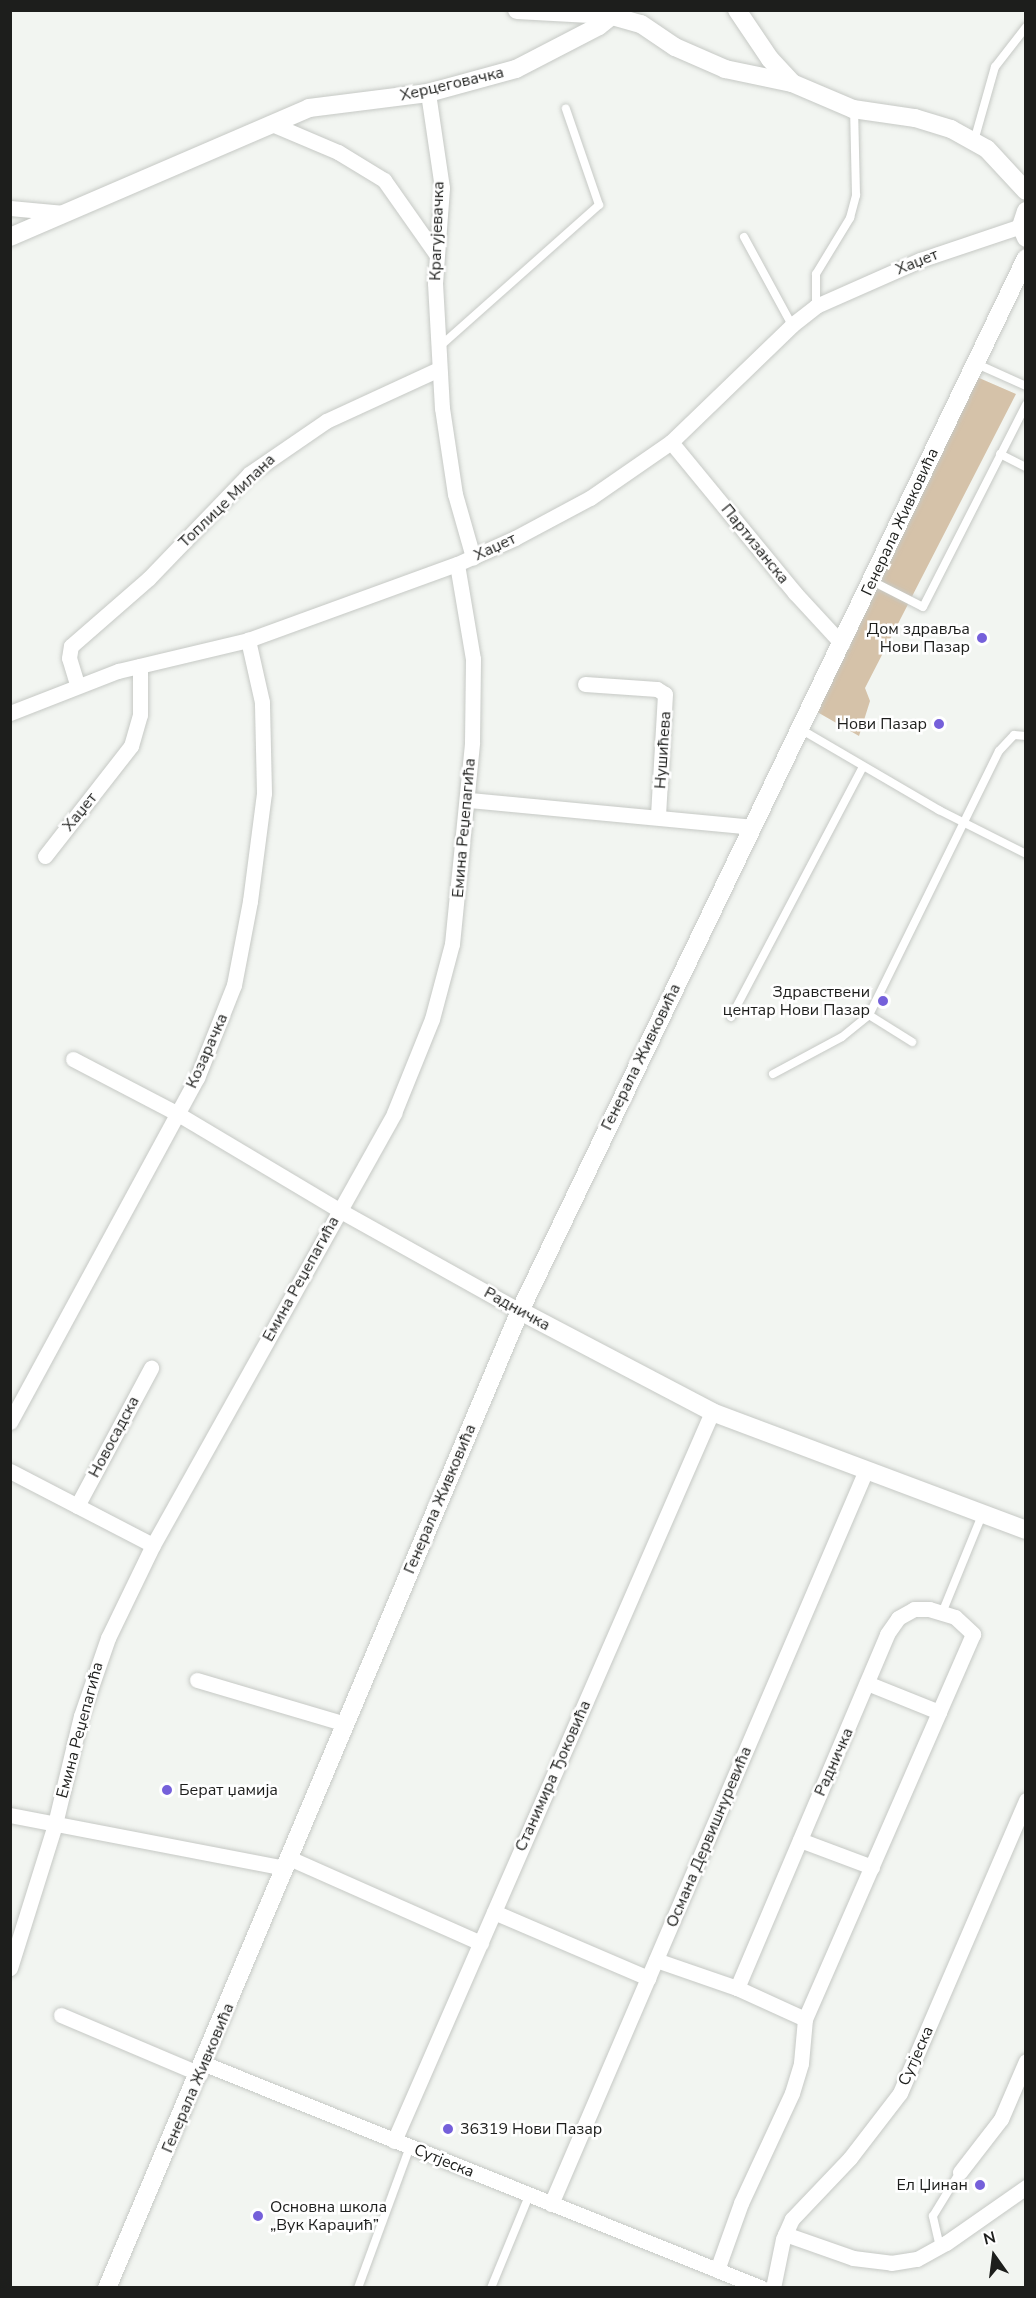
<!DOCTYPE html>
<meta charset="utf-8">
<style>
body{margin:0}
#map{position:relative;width:1036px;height:2298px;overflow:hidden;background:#f2f5f1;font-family:"Nunito Sans",sans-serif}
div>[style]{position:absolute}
.green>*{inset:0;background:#d5c2a9}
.roads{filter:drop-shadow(0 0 2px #c6c9c5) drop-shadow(0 0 2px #c6c9c5)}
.service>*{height:8px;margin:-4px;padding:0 4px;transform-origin:4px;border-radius:4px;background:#fff}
.minor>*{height:15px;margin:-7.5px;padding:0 7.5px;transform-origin:7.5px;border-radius:7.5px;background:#fff}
.tertiary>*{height:18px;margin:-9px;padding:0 9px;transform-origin:9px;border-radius:9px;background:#fff}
.dots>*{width:16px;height:16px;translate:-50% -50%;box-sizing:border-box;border:3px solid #fff;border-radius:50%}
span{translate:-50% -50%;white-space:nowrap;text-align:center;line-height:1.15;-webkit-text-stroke:5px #fff;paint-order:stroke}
.street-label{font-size:16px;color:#1d1e1c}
.poi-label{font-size:16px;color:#1d1e1c}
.right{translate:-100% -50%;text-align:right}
.left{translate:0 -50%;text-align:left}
.frame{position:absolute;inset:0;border:12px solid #1d1e1c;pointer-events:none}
.north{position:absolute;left:964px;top:2226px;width:60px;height:60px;-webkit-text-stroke:4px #fff;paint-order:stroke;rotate:346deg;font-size:16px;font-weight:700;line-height:24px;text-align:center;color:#1d1e1c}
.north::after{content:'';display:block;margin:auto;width:21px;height:27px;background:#1d1e1c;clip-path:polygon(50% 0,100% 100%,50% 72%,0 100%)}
</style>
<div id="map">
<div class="green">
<div style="clip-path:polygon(970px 374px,1016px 394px,865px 688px,870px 701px,859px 736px,812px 709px)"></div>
</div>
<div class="roads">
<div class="service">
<div style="left:974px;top:141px;width:77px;rotate:-74.2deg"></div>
<div style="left:995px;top:67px;width:51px;rotate:-52.2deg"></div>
<div style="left:744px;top:237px;width:100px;rotate:61.4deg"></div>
<div style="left:816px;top:306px;width:32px;rotate:-90deg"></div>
<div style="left:816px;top:274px;width:66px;rotate:-58.7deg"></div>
<div style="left:850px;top:218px;width:24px;rotate:-75deg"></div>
<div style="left:856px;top:195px;width:85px;rotate:-91.3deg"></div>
<div style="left:439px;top:347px;width:214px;rotate:-41.6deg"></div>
<div style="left:599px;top:205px;width:102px;rotate:-109deg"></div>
<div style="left:977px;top:364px;width:54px;rotate:24.2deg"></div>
<div style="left:1000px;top:454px;width:29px;rotate:27deg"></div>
<div style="left:872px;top:581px;width:57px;rotate:27deg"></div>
<div style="left:923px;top:607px;width:227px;rotate:-63deg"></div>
<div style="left:802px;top:730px;width:159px;rotate:30.3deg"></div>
<div style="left:939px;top:810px;width:97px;rotate:26.8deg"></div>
<div style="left:869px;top:1015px;width:51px;rotate:32.1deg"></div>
<div style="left:731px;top:1017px;width:283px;rotate:-62.2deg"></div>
<div style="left:773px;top:1074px;width:78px;rotate:-28.2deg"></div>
<div style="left:842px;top:1037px;width:35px;rotate:-39deg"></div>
<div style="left:869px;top:1015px;width:294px;rotate:-63.8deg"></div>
<div style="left:999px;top:751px;width:22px;rotate:-47deg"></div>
<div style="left:1014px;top:735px;width:12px;rotate:5deg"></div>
<div style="left:942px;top:1613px;width:106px;rotate:-67.8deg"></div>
<div style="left:940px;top:2247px;width:32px;rotate:-103deg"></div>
<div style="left:933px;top:2216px;width:52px;rotate:-58.5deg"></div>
<div style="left:358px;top:2288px;width:150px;rotate:-69.8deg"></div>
<div style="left:491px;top:2288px;width:100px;rotate:-67.6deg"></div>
</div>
<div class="minor">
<div style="left:428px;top:93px;width:96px;rotate:81.6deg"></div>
<div style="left:442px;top:188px;width:95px;rotate:94.2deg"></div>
<div style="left:435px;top:283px;width:125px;rotate:86.8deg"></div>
<div style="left:442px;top:408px;width:87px;rotate:81.4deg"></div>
<div style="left:455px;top:494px;width:66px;rotate:74.1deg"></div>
<div style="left:272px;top:124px;width:72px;rotate:23deg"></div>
<div style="left:338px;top:152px;width:54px;rotate:31.3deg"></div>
<div style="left:384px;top:180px;width:90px;rotate:54.9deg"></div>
<div style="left:10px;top:208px;width:54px;rotate:5.3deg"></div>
<div style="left:671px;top:442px;width:195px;rotate:50.6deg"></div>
<div style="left:795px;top:593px;width:69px;rotate:47.3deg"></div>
<div style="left:77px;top:684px;width:27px;rotate:-107deg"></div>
<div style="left:69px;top:658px;width:12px;rotate:-81deg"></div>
<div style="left:71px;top:646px;width:103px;rotate:-41.1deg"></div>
<div style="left:149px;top:578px;width:144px;rotate:-46.1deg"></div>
<div style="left:249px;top:474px;width:93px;rotate:-34.5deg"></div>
<div style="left:326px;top:421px;width:124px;rotate:-24.7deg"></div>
<div style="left:585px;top:684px;width:72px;rotate:4deg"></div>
<div style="left:657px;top:689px;width:9px;rotate:32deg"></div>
<div style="left:665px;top:694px;width:122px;rotate:93.3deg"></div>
<div style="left:10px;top:713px;width:116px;rotate:-21.3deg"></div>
<div style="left:118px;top:671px;width:134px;rotate:-13.4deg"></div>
<div style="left:248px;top:640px;width:222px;rotate:-20deg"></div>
<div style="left:457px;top:564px;width:64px;rotate:-24.1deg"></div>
<div style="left:515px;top:538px;width:85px;rotate:-28.1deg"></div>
<div style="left:590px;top:498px;width:98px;rotate:-34.7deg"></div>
<div style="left:671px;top:442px;width:168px;rotate:-44deg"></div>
<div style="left:792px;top:325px;width:31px;rotate:-38deg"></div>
<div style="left:816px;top:306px;width:114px;rotate:-23.9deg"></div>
<div style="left:920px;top:260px;width:107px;rotate:-18.6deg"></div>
<div style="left:469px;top:800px;width:284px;rotate:5.4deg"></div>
<div style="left:45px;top:856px;width:140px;rotate:-52deg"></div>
<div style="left:131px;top:746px;width:32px;rotate:-74deg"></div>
<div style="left:140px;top:715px;width:49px;rotate:-90deg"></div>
<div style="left:73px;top:1059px;width:119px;rotate:27.6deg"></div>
<div style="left:178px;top:1114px;width:187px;rotate:30.8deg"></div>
<div style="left:339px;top:1210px;width:207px;rotate:29.2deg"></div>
<div style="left:10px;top:1422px;width:392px;rotate:-61.5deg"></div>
<div style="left:197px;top:1078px;width:100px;rotate:-68.3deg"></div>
<div style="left:234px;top:985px;width:86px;rotate:-79.2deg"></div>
<div style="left:250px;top:901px;width:109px;rotate:-82.6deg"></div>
<div style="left:264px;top:793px;width:91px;rotate:-91.3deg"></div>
<div style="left:262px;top:702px;width:64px;rotate:-102.7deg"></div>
<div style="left:10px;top:1471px;width:161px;rotate:27.4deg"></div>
<div style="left:77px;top:1506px;width:157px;rotate:-61.8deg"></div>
<div style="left:197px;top:1680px;width:155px;rotate:16.5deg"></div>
<div style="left:10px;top:1815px;width:280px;rotate:10.9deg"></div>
<div style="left:800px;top:1840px;width:77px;rotate:20.6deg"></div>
<div style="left:289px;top:1858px;width:210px;rotate:23.9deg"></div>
<div style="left:494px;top:1912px;width:168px;rotate:23.2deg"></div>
<div style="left:656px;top:1960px;width:86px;rotate:19.1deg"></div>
<div style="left:10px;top:1968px;width:151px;rotate:-72.6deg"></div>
<div style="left:55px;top:1824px;width:111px;rotate:-76.5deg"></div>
<div style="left:81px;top:1716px;width:83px;rotate:-70.9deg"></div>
<div style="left:108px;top:1638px;width:103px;rotate:-64.2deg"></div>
<div style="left:153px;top:1545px;width:495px;rotate:-60.8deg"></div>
<div style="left:394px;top:1113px;width:101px;rotate:-68deg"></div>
<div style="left:432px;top:1019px;width:78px;rotate:-75.1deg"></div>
<div style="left:452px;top:944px;width:203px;rotate:-84.3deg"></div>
<div style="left:472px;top:742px;width:83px;rotate:-89.3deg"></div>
<div style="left:473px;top:659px;width:96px;rotate:-99.6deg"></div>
<div style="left:61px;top:2015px;width:151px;rotate:23deg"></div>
<div style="left:805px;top:2019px;width:335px;rotate:-66.4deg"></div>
<div style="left:939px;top:1712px;width:78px;rotate:-158.1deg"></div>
<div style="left:205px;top:2064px;width:600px;rotate:21.91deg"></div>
<div style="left:394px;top:2141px;width:795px;rotate:-66.43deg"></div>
<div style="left:960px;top:2172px;width:67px;rotate:-52.3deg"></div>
<div style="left:1001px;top:2119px;width:63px;rotate:-66.7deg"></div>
<div style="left:551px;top:2204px;width:799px;rotate:-66.77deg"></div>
<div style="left:785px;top:2234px;width:72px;rotate:19.4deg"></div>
<div style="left:853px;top:2258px;width:38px;rotate:7deg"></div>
<div style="left:891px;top:2263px;width:26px;rotate:-9deg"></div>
<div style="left:917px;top:2259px;width:33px;rotate:-29deg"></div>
<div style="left:946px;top:2243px;width:98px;rotate:-35deg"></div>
<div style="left:717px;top:2270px;width:71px;rotate:-70.3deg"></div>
<div style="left:741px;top:2203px;width:121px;rotate:-65.1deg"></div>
<div style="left:792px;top:2093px;width:31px;rotate:-73deg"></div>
<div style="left:801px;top:2063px;width:44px;rotate:-84.8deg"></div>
<div style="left:805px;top:2019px;width:75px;rotate:-155.5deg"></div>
<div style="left:737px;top:1988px;width:384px;rotate:-67deg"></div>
<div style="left:887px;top:1634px;width:19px;rotate:-55deg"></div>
<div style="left:898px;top:1618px;width:18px;rotate:-29deg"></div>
<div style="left:914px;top:1609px;width:15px"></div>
<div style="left:929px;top:1609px;width:27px;rotate:17deg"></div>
<div style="left:955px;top:1617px;width:25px;rotate:43deg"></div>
<div style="left:973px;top:1634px;width:85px;rotate:113.6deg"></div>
<div style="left:773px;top:2288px;width:50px;rotate:-78.5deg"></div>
<div style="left:783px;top:2239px;width:22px;rotate:-66deg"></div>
<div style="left:792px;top:2219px;width:84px;rotate:-46.4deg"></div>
<div style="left:850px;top:2158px;width:82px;rotate:-52.4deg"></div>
<div style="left:900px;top:2093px;width:319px;rotate:-66.7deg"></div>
</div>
<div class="tertiary">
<div style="left:517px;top:10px;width:92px;rotate:3.1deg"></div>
<div style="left:609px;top:15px;width:33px;rotate:16deg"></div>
<div style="left:641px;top:24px;width:41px;rotate:34.1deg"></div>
<div style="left:675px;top:47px;width:55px;rotate:23.7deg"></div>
<div style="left:725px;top:69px;width:68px;rotate:11.8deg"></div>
<div style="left:737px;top:10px;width:59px;rotate:56deg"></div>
<div style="left:770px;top:59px;width:33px;rotate:47deg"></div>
<div style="left:792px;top:83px;width:66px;rotate:23.1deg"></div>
<div style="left:853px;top:109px;width:63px;rotate:8.3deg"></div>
<div style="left:915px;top:118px;width:38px;rotate:17deg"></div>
<div style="left:951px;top:129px;width:41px;rotate:29.1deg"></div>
<div style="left:987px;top:149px;width:57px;rotate:47.1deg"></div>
<div style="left:1026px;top:211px;width:16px;rotate:108deg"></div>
<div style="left:1021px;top:226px;width:13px;rotate:67deg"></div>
<div style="left:10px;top:237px;width:326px;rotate:-23.3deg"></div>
<div style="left:309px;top:108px;width:120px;rotate:-7.2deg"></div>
<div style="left:428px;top:93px;width:91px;rotate:-15.3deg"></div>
<div style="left:516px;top:69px;width:93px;rotate:-27.4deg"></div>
<div style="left:599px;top:26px;width:26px;rotate:-39deg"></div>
<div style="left:520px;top:1311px;width:217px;rotate:27.7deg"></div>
<div style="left:712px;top:1412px;width:335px;rotate:20.6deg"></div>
<div style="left:107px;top:2288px;width:1061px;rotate:-67.09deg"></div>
<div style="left:520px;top:1311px;width:1168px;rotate:-64.33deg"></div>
</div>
</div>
<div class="dots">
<div style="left:982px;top:638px;background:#7560da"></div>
<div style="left:939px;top:724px;background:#7560da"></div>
<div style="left:883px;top:1001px;background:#7560da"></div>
<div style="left:167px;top:1790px;background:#7560da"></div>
<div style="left:448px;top:2129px;background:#7560da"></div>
<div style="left:980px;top:2185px;background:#7560da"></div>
<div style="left:258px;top:2216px;background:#7560da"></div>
</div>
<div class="street-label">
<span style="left:452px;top:84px;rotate:-13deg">Херцеговачка</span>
<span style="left:437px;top:231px;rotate:-88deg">Крагујевачка</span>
<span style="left:917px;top:262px;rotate:-22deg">Хаџет</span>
<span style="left:227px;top:501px;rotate:-44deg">Топлице Милана</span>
<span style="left:900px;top:522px;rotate:-65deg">Генерала Живковића</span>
<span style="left:755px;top:544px;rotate:51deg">Партизанска</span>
<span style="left:495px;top:547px;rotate:-25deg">Хаџет</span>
<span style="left:663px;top:750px;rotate:-86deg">Нушићева</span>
<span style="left:80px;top:812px;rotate:-51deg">Хаџет</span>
<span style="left:464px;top:828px;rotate:-85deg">Емина Реџепагића</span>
<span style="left:207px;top:1051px;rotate:-66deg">Козарачка</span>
<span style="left:641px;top:1057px;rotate:-64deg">Генерала Живковића</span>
<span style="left:301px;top:1279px;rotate:-61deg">Емина Реџепагића</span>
<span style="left:517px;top:1309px;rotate:29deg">Радничка</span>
<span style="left:114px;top:1437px;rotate:-62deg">Новосадска</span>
<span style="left:440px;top:1499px;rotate:-67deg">Генерала Живковића</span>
<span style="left:80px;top:1730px;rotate:-75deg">Емина Реџепагића</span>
<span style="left:834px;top:1762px;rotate:-66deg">Радничка</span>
<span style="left:553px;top:1776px;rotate:-66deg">Станимира Ђоковића</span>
<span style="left:709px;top:1837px;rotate:-67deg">Османа Дервишнуревића</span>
<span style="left:916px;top:2056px;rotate:-66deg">Сутјеска</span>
<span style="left:198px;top:2078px;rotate:-67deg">Генерала Живковића</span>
<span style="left:444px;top:2161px;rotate:22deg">Сутјеска</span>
</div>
<div class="poi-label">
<span class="right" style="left:970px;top:638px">Дом здравља<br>Нови Пазар</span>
<span class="right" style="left:927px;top:724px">Нови Пазар</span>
<span class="right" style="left:870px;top:1001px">Здравствени<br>центар Нови Пазар</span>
<span class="left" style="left:179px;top:1790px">Берат џамија</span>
<span class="left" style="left:460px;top:2129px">36319 Нови Пазар</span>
<span class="right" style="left:968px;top:2185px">Ел Џинан</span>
<span class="left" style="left:270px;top:2216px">Основна школа<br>„Вук Караџић”</span>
</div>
<div class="frame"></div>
<div class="north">N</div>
</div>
